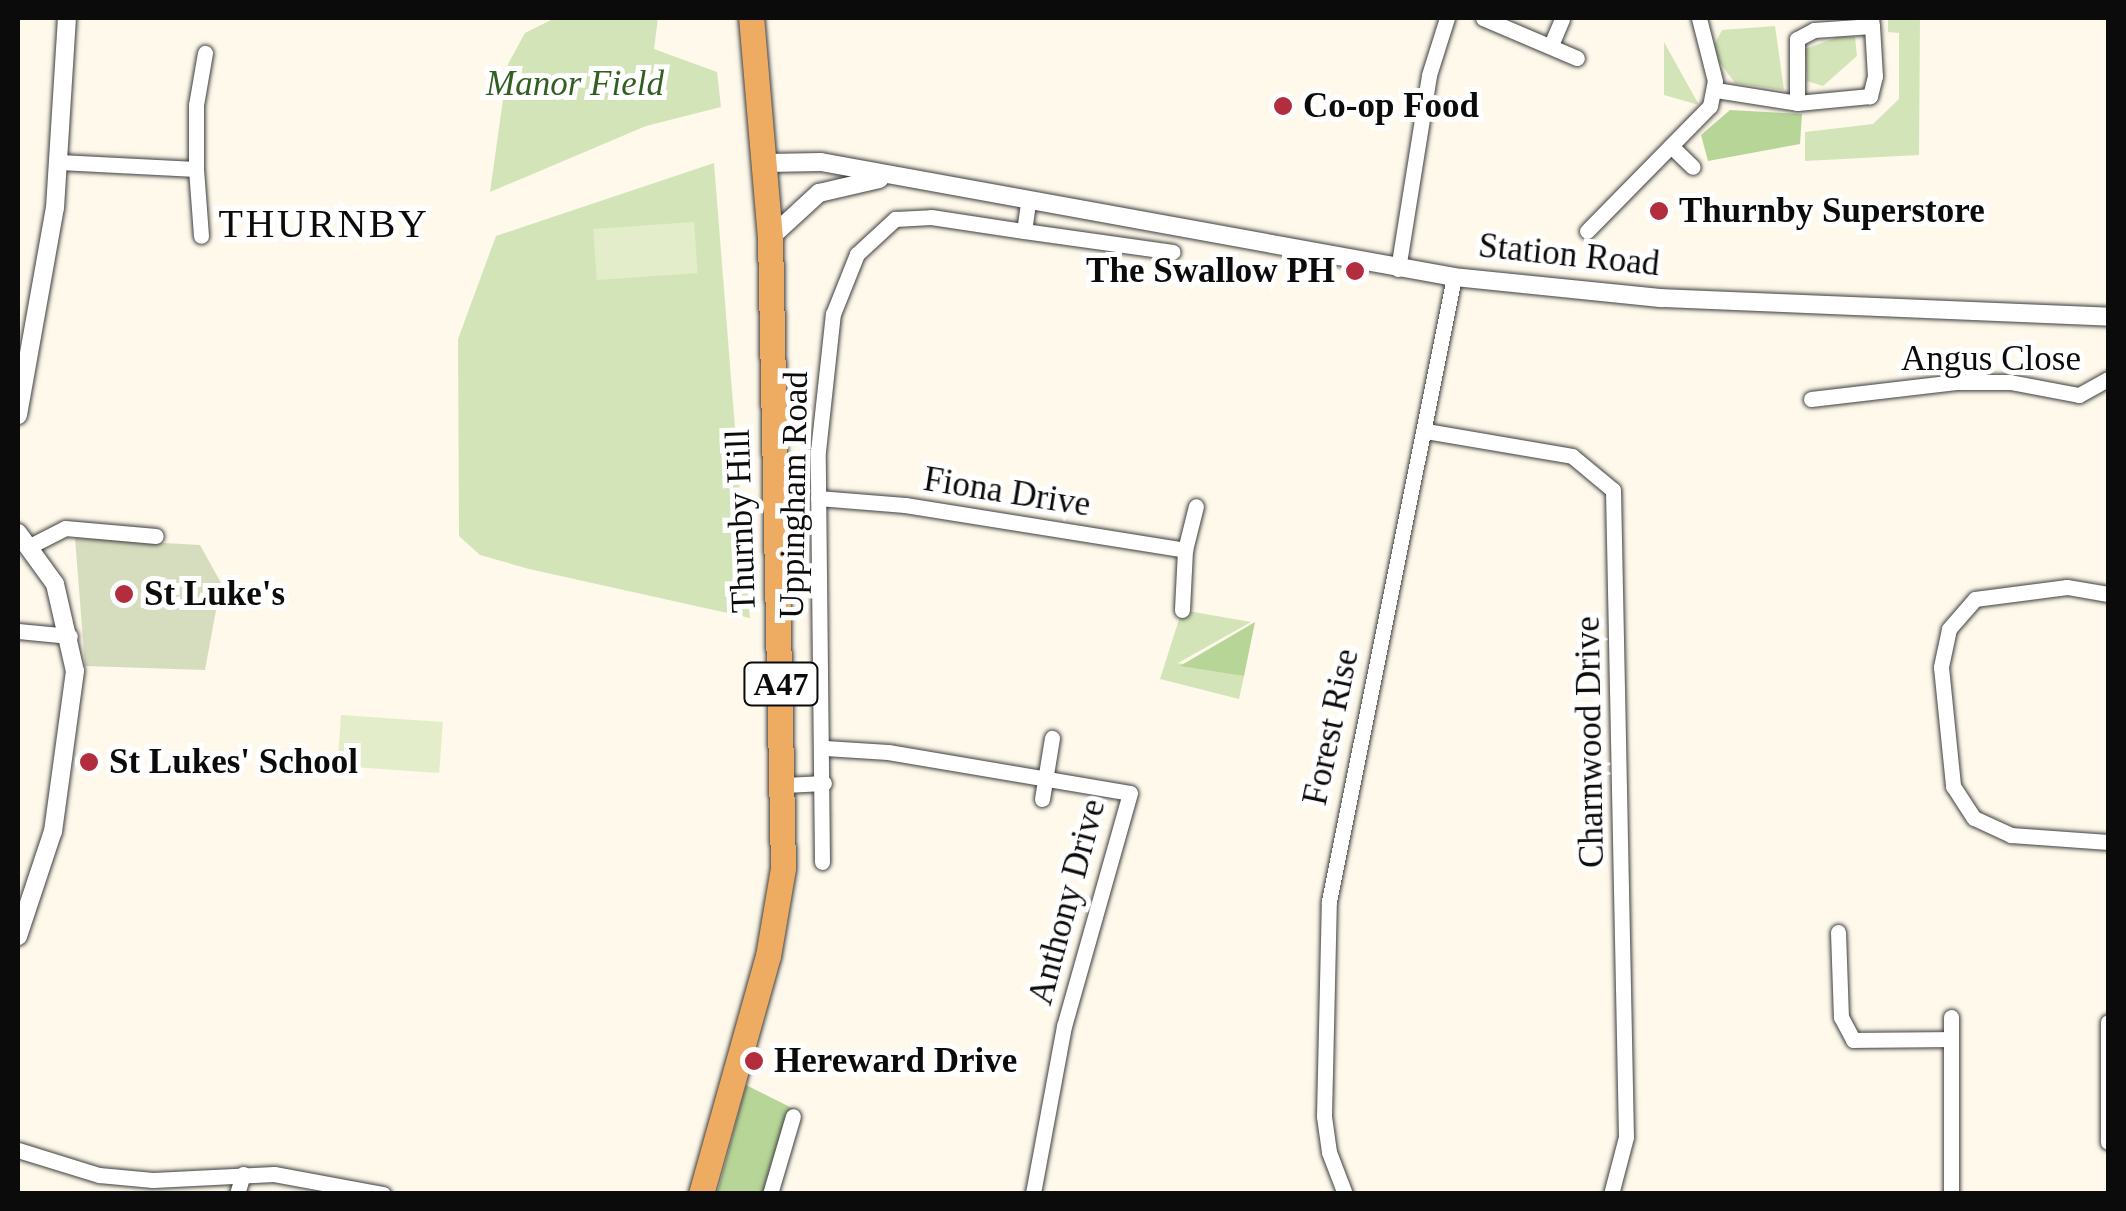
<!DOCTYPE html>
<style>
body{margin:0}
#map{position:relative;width:2126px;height:1211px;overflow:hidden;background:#fef9eb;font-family:Georgia,serif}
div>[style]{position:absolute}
.green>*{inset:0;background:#d3e5b8}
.forest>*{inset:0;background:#b8d598}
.cemetery>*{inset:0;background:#d6ddbf}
.pitch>*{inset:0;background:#e4edc9;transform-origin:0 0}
.roads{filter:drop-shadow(0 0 2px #3e3e3e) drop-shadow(0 0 2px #3e3e3e)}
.minor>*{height:15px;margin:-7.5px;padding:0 7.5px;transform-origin:7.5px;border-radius:7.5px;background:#fff}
.tertiary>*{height:18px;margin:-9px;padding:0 9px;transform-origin:9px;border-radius:9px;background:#fff}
.trunk>*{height:25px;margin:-12.5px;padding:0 12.5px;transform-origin:12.5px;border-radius:12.5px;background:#eeab62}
.dots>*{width:28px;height:28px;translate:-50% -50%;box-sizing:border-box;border:5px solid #fff;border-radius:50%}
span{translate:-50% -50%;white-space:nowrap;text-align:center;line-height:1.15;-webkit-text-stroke:10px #fff;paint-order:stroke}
.shield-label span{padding:2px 8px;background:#fff;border:2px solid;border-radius:8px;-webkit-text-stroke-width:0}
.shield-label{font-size:32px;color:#0b0b0b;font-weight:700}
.park-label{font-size:35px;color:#325e21;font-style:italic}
.poi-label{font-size:35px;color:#0b0b0b;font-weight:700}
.left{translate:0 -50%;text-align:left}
.right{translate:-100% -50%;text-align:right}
.street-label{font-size:35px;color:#0b0b0b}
.quarter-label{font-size:40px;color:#0b0b0b;letter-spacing:2.5px}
.frame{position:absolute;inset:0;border:20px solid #0b0b0b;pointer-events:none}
</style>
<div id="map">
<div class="green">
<div style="clip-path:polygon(555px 18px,658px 18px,654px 49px,717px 72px,721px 107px,646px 126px,490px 192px,508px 64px,525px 33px)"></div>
<div style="clip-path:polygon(1888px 18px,1920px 18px,1919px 155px,1805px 161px,1805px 132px,1873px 124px,1899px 99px,1899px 33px,1888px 32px)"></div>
<div style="clip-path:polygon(1775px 26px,1784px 90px,1735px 83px,1711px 51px,1722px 30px)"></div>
<div style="clip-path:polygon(1838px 37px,1855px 37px,1857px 56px,1823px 86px,1807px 81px,1805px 49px)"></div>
<div style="clip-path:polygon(1664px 42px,1699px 105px,1664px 95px)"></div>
<div style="clip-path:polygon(714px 163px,750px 618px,529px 569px,480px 555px,459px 536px,458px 339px,496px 236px)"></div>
<div style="clip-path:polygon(1182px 610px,1251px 622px,1178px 663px,1244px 676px,1239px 699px,1160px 679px)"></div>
</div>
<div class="forest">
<div style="clip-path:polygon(1730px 110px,1802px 114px,1800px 144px,1708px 161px,1701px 135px)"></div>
<div style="clip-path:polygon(1255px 622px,1244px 676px,1180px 666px)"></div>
<div style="clip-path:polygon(746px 1085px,794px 1109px,770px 1193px,717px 1194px)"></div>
</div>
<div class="cemetery">
<div style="clip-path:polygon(75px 538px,200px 545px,221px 583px,205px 670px,85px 666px)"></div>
</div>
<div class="pitch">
<div style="left:694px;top:222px;width:51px;height:101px;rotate:86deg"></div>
<div style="left:341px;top:715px;width:102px;height:51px;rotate:4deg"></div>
</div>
<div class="roads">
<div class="minor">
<div style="left:1483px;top:18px;width:102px;rotate:23.1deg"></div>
<div style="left:1871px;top:18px;width:8px;rotate:83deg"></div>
<div style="left:1872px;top:26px;width:50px;rotate:86.6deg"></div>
<div style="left:1875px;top:76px;width:21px;rotate:104deg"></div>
<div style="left:1870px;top:96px;width:73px;rotate:174.5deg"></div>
<div style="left:1797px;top:103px;width:64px;rotate:-90deg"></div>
<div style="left:1797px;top:39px;width:19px;rotate:-28deg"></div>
<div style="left:1814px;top:30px;width:58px;rotate:-3.9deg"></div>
<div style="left:1551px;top:45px;width:28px;rotate:-67deg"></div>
<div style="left:1716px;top:90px;width:82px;rotate:9.1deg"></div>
<div style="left:1671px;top:146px;width:30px;rotate:44deg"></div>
<div style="left:59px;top:162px;width:137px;rotate:2.9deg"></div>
<div style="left:196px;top:169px;width:64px;rotate:-90deg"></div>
<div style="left:196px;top:105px;width:53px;rotate:-80.2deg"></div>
<div style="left:196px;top:169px;width:67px;rotate:85.7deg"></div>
<div style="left:1028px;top:203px;width:28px;rotate:98deg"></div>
<div style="left:1024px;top:231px;width:150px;rotate:8deg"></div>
<div style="left:1587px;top:231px;width:175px;rotate:-45.5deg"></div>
<div style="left:1710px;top:106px;width:25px;rotate:-79deg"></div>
<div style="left:1715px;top:81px;width:65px;rotate:-104.3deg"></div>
<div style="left:1398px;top:269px;width:196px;rotate:-80.9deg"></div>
<div style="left:1429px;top:75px;width:60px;rotate:-72.5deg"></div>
<div style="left:1811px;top:399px;width:146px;rotate:-6.7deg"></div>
<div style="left:1956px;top:382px;width:54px"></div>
<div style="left:2010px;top:382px;width:70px;rotate:10.7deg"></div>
<div style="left:2079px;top:395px;width:33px;rotate:-29deg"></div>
<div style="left:1426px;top:431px;width:148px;rotate:9.7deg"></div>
<div style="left:1572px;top:456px;width:53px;rotate:39.7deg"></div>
<div style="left:1613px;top:490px;width:647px;rotate:88.85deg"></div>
<div style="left:1626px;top:1137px;width:59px;rotate:104.7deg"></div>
<div style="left:818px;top:498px;width:87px;rotate:4.6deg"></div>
<div style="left:905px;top:505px;width:284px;rotate:9.1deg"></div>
<div style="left:1185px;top:550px;width:60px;rotate:92.9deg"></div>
<div style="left:30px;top:546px;width:39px;rotate:-27deg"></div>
<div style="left:65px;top:528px;width:91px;rotate:5deg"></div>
<div style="left:1185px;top:550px;width:45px;rotate:-76deg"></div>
<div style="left:2108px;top:594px;width:42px;rotate:-170.3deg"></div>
<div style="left:2067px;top:587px;width:93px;rotate:172.6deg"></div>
<div style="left:1975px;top:599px;width:40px;rotate:131deg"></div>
<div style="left:1949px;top:629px;width:39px;rotate:102deg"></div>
<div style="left:1941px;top:667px;width:120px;rotate:84.2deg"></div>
<div style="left:1953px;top:786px;width:38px;rotate:57deg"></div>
<div style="left:1974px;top:818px;width:41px;rotate:24.7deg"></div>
<div style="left:2011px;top:835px;width:97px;rotate:4.1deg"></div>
<div style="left:18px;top:631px;width:52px;rotate:5.5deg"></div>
<div style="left:825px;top:748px;width:63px;rotate:3.6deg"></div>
<div style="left:888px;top:752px;width:245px;rotate:9.6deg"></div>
<div style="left:1130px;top:793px;width:242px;rotate:105.8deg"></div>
<div style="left:1064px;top:1026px;width:171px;rotate:100.5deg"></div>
<div style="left:785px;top:785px;width:39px;rotate:-3deg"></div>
<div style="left:1042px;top:799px;width:62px;rotate:-80.7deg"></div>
<div style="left:822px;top:862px;width:411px;rotate:-90.6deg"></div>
<div style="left:818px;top:451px;width:138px;rotate:-83.8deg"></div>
<div style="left:833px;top:314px;width:65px;rotate:-68.2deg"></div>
<div style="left:857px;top:254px;width:52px;rotate:-42.6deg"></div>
<div style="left:895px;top:219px;width:36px;rotate:-3deg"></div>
<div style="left:931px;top:217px;width:94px;rotate:8.6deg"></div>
<div style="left:1838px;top:932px;width:85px;rotate:88deg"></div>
<div style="left:1841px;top:1017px;width:26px;rotate:62deg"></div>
<div style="left:1853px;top:1040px;width:98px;rotate:-0.6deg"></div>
<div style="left:1951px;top:1017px;width:177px;rotate:90deg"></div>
<div style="left:2108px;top:1022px;width:120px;rotate:90deg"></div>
<div style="left:18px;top:1150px;width:85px;rotate:17.2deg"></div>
<div style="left:99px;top:1175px;width:54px;rotate:5.3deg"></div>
<div style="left:153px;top:1180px;width:121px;rotate:-2.8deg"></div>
<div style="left:274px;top:1174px;width:111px;rotate:10.4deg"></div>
<div style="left:237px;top:1194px;width:21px;rotate:-73deg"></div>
<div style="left:770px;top:1194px;width:81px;rotate:-73.6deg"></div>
<div style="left:1345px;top:1194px;width:45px;rotate:-110.9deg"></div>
<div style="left:1329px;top:1152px;width:36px;rotate:-98deg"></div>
<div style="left:1324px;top:1116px;width:215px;rotate:-88.7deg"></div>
<div style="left:1329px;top:901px;width:636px;rotate:-78.67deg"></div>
</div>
<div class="tertiary">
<div style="left:767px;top:163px;width:54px;rotate:-1.1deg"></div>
<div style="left:821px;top:162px;width:643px;rotate:10.3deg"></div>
<div style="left:1454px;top:277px;width:208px;rotate:5.8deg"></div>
<div style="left:1661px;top:298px;width:447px;rotate:2.4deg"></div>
<div style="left:770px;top:238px;width:67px;rotate:-42.6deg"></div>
<div style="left:819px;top:193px;width:62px;rotate:-13.1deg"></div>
<div style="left:18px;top:415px;width:210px;rotate:-79.9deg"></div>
<div style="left:55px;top:208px;width:190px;rotate:-86.4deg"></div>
<div style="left:18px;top:533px;width:63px;rotate:54deg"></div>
<div style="left:55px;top:584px;width:89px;rotate:77.1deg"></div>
<div style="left:75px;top:671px;width:162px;rotate:97.8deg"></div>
<div style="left:53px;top:831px;width:111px;rotate:108.4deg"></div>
</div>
<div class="trunk">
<div style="left:701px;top:1194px;width:247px;rotate:-74.3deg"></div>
<div style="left:768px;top:956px;width:89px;rotate:-80.3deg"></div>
<div style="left:783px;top:868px;width:630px;rotate:-91.18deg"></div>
<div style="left:770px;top:238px;width:221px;rotate:-94.9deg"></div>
</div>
</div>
<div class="dots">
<div style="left:1283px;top:106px;background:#b22d3e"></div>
<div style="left:1659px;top:211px;background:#b22d3e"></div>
<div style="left:1355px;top:271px;background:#b22d3e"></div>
<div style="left:124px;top:594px;background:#b22d3e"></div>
<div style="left:89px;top:762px;background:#b22d3e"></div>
<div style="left:754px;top:1061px;background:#b22d3e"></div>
</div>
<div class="shield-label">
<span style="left:781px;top:684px">A47</span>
</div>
<div class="park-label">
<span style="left:575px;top:84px">Manor Field</span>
</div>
<div class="poi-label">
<span class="left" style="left:1303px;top:106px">Co-op Food</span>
<span class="left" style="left:1679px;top:211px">Thurnby Superstore</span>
<span class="right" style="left:1335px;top:271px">The Swallow PH</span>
<span class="left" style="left:144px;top:594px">St Luke's</span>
<span class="left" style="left:109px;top:762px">St Lukes' School</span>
<span class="left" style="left:774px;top:1061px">Hereward Drive</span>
</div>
<div class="street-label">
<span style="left:1569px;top:255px;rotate:6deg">Station Road</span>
<span style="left:1991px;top:359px">Angus Close</span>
<span style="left:1007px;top:492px;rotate:9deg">Fiona Drive</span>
<span style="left:794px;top:495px;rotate:-89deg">Uppingham Road</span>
<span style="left:741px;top:521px;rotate:-92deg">Thurnby Hill</span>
<span style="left:1331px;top:727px;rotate:-78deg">Forest Rise</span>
<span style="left:1590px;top:742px;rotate:-91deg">Charnwood Drive</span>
<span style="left:1067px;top:902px;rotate:-75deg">Anthony Drive</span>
</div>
<div class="quarter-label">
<span style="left:324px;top:224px">THURNBY</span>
</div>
<div class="frame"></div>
</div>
